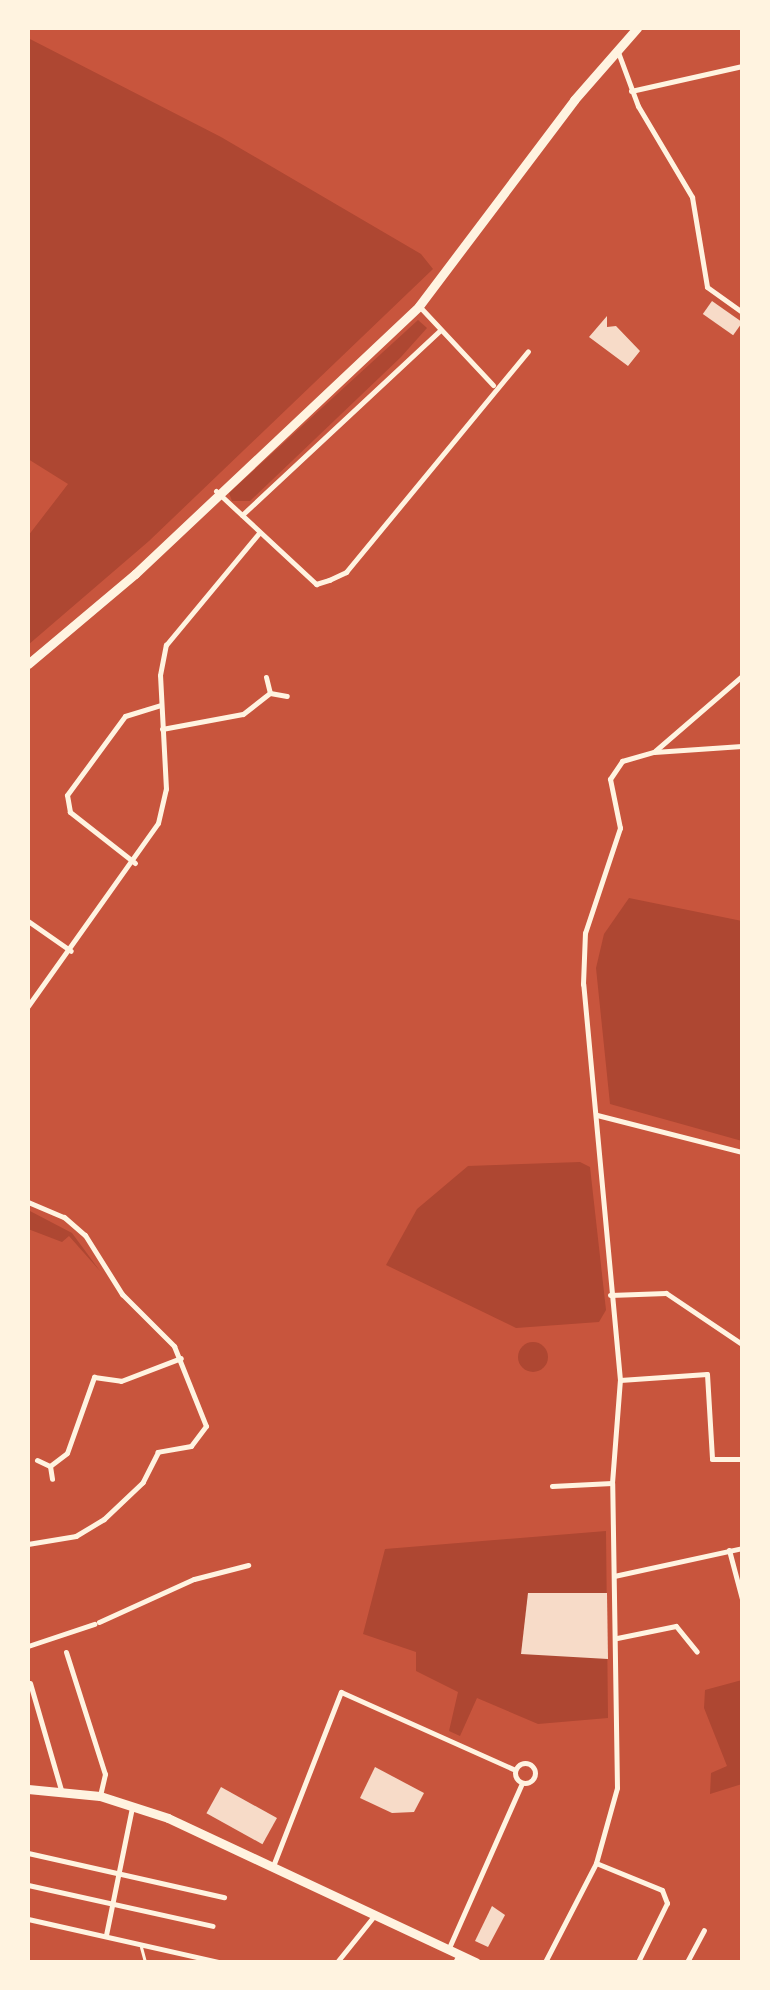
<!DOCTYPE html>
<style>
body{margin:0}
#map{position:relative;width:770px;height:1990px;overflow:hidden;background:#c8553d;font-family:"IBM Plex Sans",sans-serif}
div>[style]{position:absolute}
.green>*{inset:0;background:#ae4732}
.round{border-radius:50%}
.building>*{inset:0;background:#f7dbc8;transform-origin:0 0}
.service>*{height:3px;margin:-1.5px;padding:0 1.5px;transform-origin:1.5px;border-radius:1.5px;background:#fff3e0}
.minor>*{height:5px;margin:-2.5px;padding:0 2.5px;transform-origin:2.5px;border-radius:2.5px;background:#fff3e0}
.minor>.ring{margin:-2.5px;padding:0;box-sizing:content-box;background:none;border:5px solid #fff3e0;border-radius:50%}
.primary>*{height:9px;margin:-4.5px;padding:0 4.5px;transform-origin:4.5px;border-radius:4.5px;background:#fff3e0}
span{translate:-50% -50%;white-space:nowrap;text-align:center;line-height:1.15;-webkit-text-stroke:7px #fff3e0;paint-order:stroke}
.frame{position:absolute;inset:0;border:30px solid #fff3e0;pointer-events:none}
</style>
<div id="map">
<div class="green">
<div style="clip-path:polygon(28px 38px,221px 137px,421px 254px,433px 269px,149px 541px,28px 645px,28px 536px,68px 484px,28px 459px)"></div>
<div style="clip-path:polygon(418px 320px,427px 328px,401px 357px,250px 501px,232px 501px,229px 493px)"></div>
<div style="clip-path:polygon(629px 898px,742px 921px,742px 1141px,610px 1104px,596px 968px,604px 934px)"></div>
<div style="clip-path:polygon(580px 1162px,590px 1167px,606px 1310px,599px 1322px,516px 1328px,386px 1265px,417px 1209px,468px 1166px)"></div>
<div style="clip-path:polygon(28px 1210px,72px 1233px,100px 1271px,69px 1236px,62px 1242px,28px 1229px)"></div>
<div class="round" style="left:518px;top:1342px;width:30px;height:30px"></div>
<div style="clip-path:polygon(606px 1531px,608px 1718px,538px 1724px,477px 1698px,460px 1736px,449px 1731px,458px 1692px,416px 1671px,416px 1652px,363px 1634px,385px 1549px)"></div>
<div style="clip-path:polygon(742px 1680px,742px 1784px,710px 1794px,711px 1773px,727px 1766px,704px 1708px,705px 1690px)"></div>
</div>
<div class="building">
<div style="left:712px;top:301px;width:37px;height:16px;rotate:35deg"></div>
<div style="clip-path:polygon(607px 316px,607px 327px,616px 326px,640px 351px,628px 366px,589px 337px)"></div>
<div style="clip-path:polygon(528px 1593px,607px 1593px,608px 1659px,521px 1654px)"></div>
<div style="clip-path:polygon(375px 1767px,424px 1793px,414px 1812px,392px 1813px,360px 1798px)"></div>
<div style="left:221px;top:1787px;width:64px;height:30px;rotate:29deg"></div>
<div style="clip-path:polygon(492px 1906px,505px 1915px,488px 1947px,475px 1941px)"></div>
</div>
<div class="service">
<div style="left:141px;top:1947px;width:16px;rotate:75deg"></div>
</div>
<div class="minor">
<div style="left:618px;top:52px;width:58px;rotate:69.7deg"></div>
<div style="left:638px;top:106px;width:106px;rotate:59.3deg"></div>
<div style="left:692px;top:197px;width:91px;rotate:80.5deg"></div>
<div style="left:707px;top:287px;width:43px;rotate:35.5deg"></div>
<div style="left:631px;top:91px;width:114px;rotate:-12.7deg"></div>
<div style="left:420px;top:307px;width:107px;rotate:46.9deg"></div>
<div style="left:216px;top:491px;width:137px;rotate:42.9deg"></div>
<div style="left:316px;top:584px;width:14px;rotate:-17deg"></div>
<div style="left:329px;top:580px;width:19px;rotate:-25deg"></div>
<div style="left:346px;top:572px;width:286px;rotate:-50.5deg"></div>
<div style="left:242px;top:515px;width:270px;rotate:-43deg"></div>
<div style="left:266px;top:677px;width:16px;rotate:76deg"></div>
<div style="left:162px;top:729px;width:82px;rotate:-10.5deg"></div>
<div style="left:243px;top:714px;width:34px;rotate:-38deg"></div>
<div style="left:270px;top:693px;width:17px;rotate:10deg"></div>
<div style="left:655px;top:751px;width:115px;rotate:-40.8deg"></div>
<div style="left:135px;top:863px;width:83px;rotate:-141.9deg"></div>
<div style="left:70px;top:812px;width:17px;rotate:-100deg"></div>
<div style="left:67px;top:795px;width:98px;rotate:-53.7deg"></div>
<div style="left:125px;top:716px;width:37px;rotate:-17deg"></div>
<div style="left:28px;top:921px;width:52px;rotate:34.9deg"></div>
<div style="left:28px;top:1006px;width:224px;rotate:-54.6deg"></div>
<div style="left:158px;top:823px;width:35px;rotate:-77deg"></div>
<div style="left:166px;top:789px;width:114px;rotate:-93deg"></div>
<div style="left:160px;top:675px;width:31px;rotate:-79deg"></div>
<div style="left:166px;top:645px;width:146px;rotate:-50.3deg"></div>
<div style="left:597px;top:1115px;width:150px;rotate:14.3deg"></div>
<div style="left:28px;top:1202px;width:39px;rotate:23deg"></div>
<div style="left:64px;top:1217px;width:28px;rotate:41deg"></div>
<div style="left:85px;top:1235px;width:70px;rotate:57.9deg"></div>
<div style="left:122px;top:1294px;width:74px;rotate:45deg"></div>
<div style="left:174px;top:1346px;width:86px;rotate:68.2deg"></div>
<div style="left:206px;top:1426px;width:25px;rotate:127deg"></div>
<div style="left:191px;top:1446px;width:34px;rotate:170deg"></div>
<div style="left:158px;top:1452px;width:34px;rotate:117deg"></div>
<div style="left:143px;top:1482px;width:54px;rotate:136.5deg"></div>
<div style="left:104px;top:1519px;width:33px;rotate:149deg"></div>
<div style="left:76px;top:1536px;width:49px;rotate:170.5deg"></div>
<div style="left:610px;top:1295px;width:56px;rotate:-2deg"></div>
<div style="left:666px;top:1293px;width:92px;rotate:33.9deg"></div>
<div style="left:620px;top:1380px;width:87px;rotate:-3.9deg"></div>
<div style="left:707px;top:1374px;width:85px;rotate:86.6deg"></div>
<div style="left:712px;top:1459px;width:30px"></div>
<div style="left:37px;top:1460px;width:14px;rotate:25deg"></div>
<div style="left:50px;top:1466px;width:21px;rotate:-37deg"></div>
<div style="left:67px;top:1453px;width:81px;rotate:-70.4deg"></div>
<div style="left:94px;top:1377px;width:27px;rotate:8deg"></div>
<div style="left:121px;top:1381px;width:64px;rotate:-21deg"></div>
<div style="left:50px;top:1466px;width:13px;rotate:81deg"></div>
<div style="left:552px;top:1486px;width:60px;rotate:-2.9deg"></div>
<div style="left:729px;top:1550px;width:51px;rotate:75.1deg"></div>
<div style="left:614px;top:1576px;width:131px;rotate:-12.3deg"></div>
<div style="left:99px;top:1622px;width:104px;rotate:-24.4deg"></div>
<div style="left:194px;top:1579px;width:56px;rotate:-14.5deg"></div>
<div style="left:617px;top:1638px;width:60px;rotate:-11.5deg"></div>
<div style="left:676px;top:1626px;width:33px;rotate:51deg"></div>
<div style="left:28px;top:1646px;width:70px;rotate:-18.4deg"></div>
<div style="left:66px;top:1652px;width:128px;rotate:72.3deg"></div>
<div style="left:105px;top:1774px;width:23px;rotate:103deg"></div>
<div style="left:30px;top:1683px;width:115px;rotate:73.8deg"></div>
<div class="ring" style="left:515px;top:1763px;width:15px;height:15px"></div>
<div style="left:28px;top:1853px;width:201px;rotate:12.7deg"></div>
<div style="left:596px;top:1863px;width:71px;rotate:22.2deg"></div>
<div style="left:662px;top:1890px;width:14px;rotate:69deg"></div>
<div style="left:667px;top:1903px;width:66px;rotate:116.2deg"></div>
<div style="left:273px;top:1866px;width:187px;rotate:-68.7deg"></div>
<div style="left:341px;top:1692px;width:191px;rotate:24.1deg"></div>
<div style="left:28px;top:1885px;width:189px;rotate:12.5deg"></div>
<div style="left:28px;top:1919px;width:196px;rotate:12.7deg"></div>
<div style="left:106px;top:1935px;width:131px;rotate:-78.5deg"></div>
<div style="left:448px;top:1950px;width:183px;rotate:-66.1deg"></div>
<div style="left:337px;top:1962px;width:59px;rotate:-51.2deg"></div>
<div style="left:455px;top:1962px;width:8px;rotate:-60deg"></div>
<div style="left:545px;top:1962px;width:111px;rotate:-62.7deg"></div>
<div style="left:596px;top:1863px;width:78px;rotate:-74.4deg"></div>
<div style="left:617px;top:1788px;width:305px;rotate:-90.9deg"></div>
<div style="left:612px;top:1483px;width:103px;rotate:-85.6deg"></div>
<div style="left:620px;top:1380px;width:398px;rotate:-95.3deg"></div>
<div style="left:583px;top:984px;width:51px;rotate:-87.8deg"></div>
<div style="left:585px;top:933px;width:111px;rotate:-71.6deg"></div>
<div style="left:620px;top:828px;width:50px;rotate:-101.5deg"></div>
<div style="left:610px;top:779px;width:22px;rotate:-56deg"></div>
<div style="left:622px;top:761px;width:33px;rotate:-16deg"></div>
<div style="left:654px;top:752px;width:88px;rotate:-3.9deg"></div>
<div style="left:687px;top:1962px;width:36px;rotate:-62deg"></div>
</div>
<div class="primary">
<div style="left:28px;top:664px;width:140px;rotate:-40.1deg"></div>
<div style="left:135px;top:574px;width:390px;rotate:-43.3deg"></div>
<div style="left:419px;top:306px;width:258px;rotate:-53deg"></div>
<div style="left:574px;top:100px;width:96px;rotate:-48.8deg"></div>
<div style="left:28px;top:1789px;width:72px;rotate:5.6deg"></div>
<div style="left:100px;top:1796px;width:71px;rotate:17.9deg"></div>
<div style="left:168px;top:1818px;width:340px;rotate:25.1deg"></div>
</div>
<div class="frame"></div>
</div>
